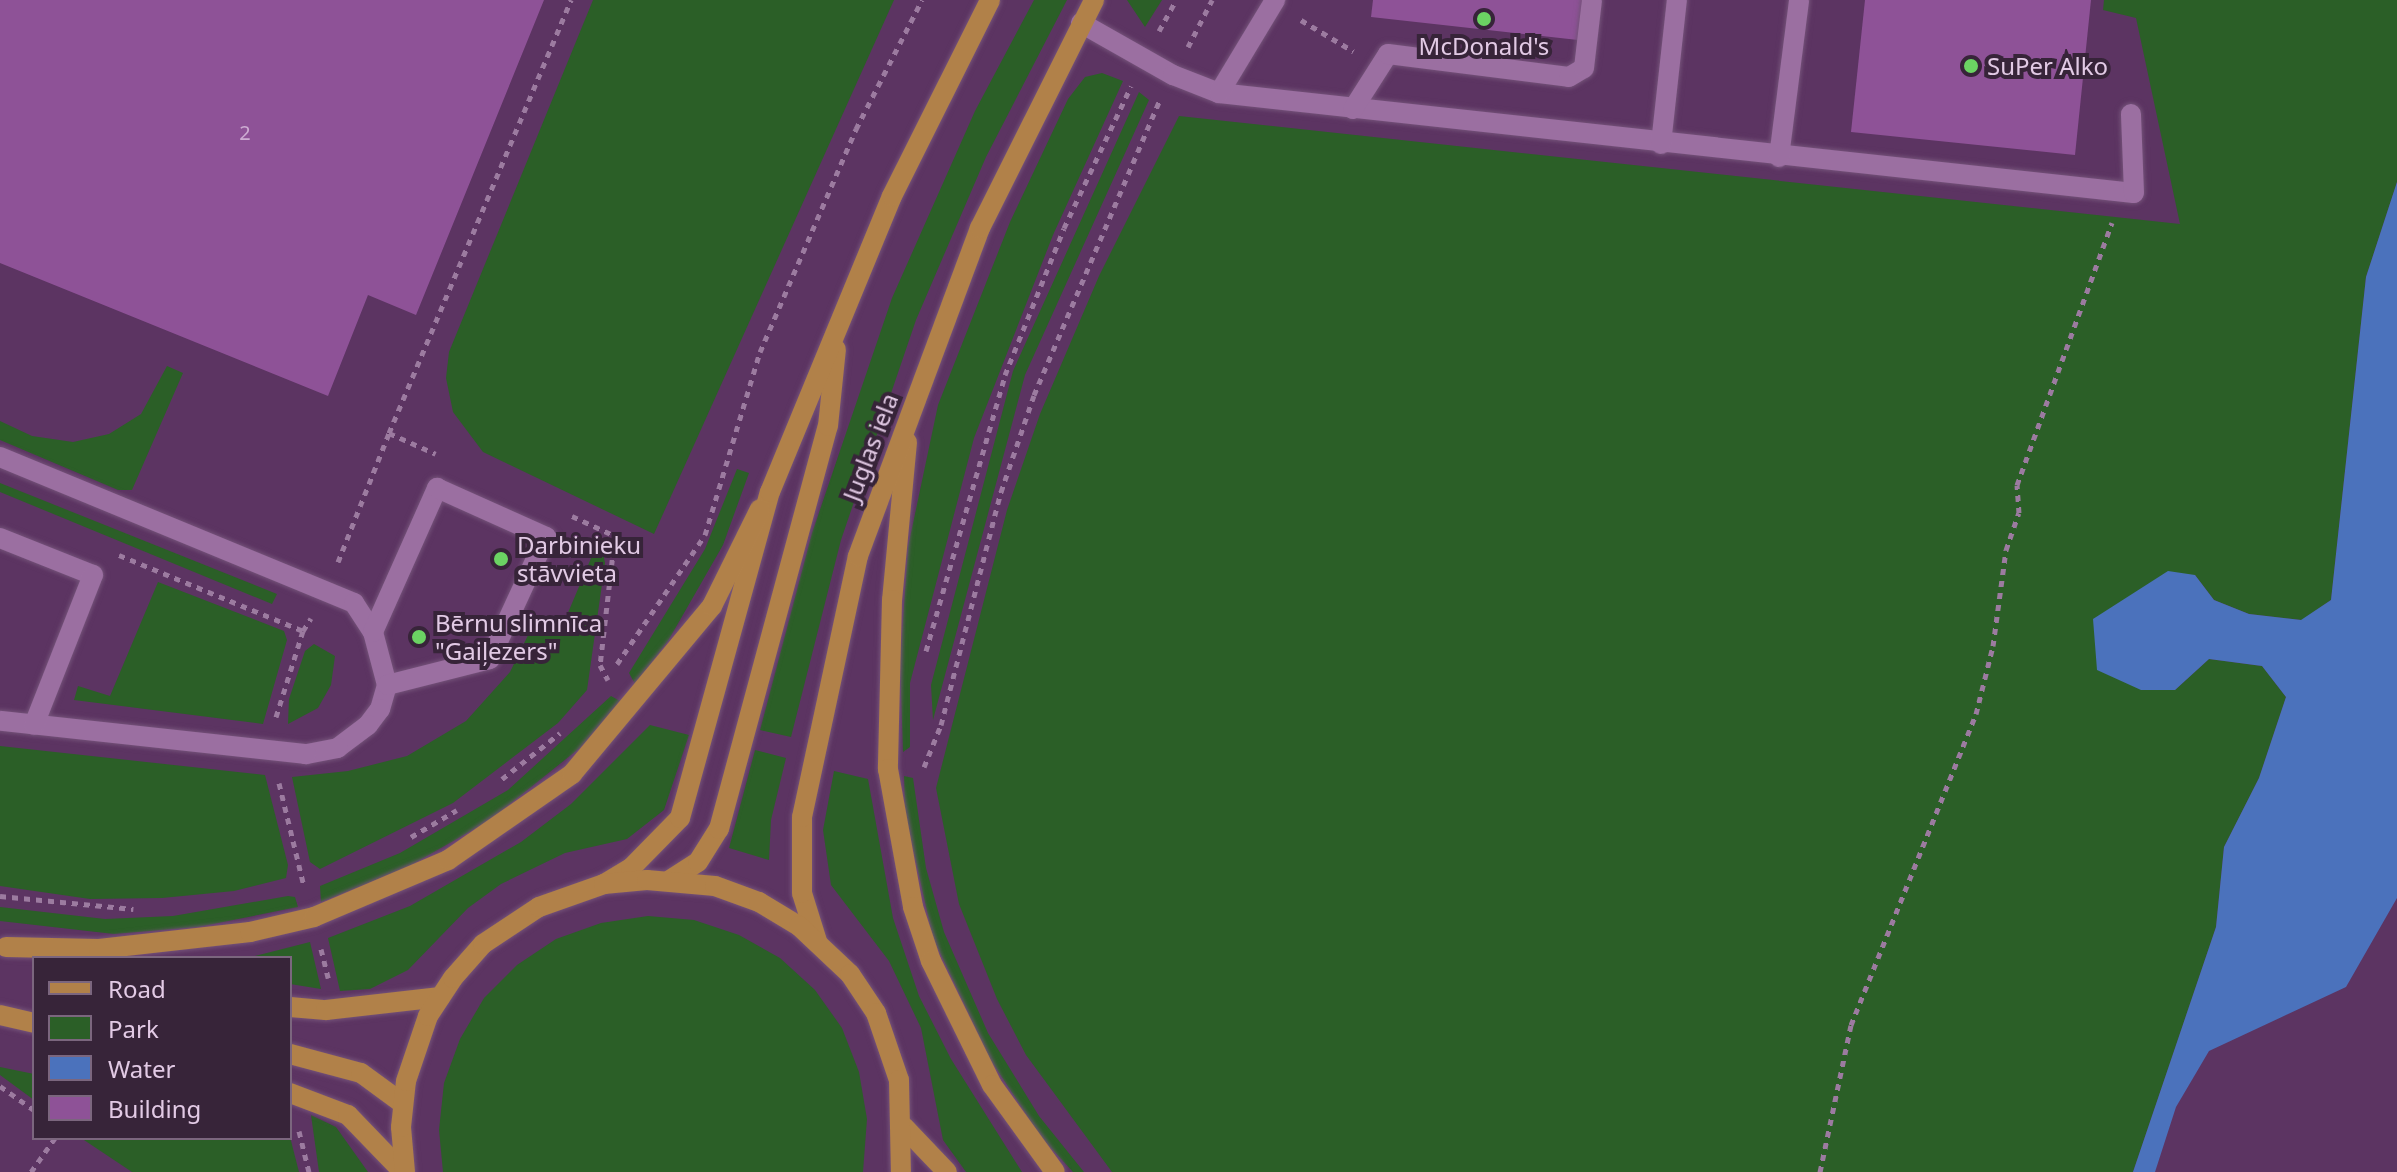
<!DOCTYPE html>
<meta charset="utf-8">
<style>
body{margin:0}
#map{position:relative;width:2397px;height:1172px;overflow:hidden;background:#5c3462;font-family:"Noto Sans",sans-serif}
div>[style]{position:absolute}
.green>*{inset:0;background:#2b5f27}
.water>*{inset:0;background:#4b72bc}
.building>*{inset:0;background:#8e5297}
.path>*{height:5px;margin-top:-2.5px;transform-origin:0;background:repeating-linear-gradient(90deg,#9c7ba0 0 6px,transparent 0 12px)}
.roads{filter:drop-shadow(0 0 2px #745279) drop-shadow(0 0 2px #745279)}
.minor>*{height:20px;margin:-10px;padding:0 10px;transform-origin:10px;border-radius:10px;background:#9b6fa1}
.major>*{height:20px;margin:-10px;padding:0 10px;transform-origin:10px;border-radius:10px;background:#b18149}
.dots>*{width:22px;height:22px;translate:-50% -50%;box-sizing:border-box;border:4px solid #372439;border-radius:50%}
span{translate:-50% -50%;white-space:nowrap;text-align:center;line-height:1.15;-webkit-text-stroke:8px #372439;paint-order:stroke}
.number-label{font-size:20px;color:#cdacd2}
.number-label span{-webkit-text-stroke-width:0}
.poi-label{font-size:24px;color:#e2cae5}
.left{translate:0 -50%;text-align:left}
.street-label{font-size:24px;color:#e2cae5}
.legend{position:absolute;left:32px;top:956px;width:260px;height:184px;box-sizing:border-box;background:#372439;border:2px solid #7b667e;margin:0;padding:10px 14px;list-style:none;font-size:24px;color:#e2cae5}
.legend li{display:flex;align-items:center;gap:16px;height:40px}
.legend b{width:40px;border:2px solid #7b667e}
</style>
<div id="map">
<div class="green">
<div style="clip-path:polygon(593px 0,894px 0,654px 534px,483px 452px,453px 412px,446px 378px,449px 352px)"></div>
<div style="clip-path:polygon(1034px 0,1067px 0,986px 157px,916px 320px,841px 540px,791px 737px,760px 730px,812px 533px,892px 298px,975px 111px)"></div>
<div style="clip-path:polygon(1127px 0,1162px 0,1145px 27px)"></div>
<div style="clip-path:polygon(2104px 0,2397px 0,2397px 182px,2366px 277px,2331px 600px,2302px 620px,2249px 614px,2214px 600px,2195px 575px,2093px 619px,2175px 690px,2209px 659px,2262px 666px,2286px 697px,2259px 778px,2224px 847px,2216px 927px,2133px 1172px,1112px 1172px,1026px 1055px,997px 999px,959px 904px,936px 788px,1007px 510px,1040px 414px,1099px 276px,1179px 116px,2180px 224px,2136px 18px,2103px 10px)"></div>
<div style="clip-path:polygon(1102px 73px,1123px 81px,1053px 235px,974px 438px,910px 683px,910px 747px,903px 752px,900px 663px,908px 547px,938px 405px,1010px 222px,1068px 99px,1085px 77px)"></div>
<div style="clip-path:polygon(1139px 92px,1149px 100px,1025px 375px,933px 720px,931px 685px,1013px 371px)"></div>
<div style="clip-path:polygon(167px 366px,183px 373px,132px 490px,118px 490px,0 440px,0 421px,32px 436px,73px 442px,109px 434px,141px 414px)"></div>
<div style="clip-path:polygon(737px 469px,749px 473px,723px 545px,668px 641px,635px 684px,629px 673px,705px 549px)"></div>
<div style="clip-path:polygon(0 483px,277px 594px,272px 604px,0 492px)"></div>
<div style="clip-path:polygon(600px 537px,605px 563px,587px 690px,558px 723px,453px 803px,320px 869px,310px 862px,292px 777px,348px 771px,407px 756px,466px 721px,510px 672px,532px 627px,559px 634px)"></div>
<div style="clip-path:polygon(158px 582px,284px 631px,287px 640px,263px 724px,74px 700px,78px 686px,110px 696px)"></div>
<div style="clip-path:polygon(314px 644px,335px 656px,331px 685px,318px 708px,288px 724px,289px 699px,305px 651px)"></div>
<div style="clip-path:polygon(611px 696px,620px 701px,581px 747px,490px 820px,406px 868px,321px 902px,320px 886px,400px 853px,508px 790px)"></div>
<div style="clip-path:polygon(650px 725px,689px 735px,664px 810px,627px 839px,565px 853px,501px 884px,468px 908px,408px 970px,370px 989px,340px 991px,328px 938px,410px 906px,521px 842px,571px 804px)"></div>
<div style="clip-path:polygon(0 746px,265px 775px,288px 865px,286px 878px,234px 891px,162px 898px,90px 899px,0 886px)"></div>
<div style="clip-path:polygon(755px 750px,786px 758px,771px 820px,769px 860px,729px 848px)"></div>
<div style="clip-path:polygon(834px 771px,868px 779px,893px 918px,919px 996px,951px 1059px,1022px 1172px,966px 1172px,943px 1140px,921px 1028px,889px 961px,831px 885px,823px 830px)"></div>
<div style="clip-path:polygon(904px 776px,913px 778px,926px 868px,944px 932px,988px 1033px,1039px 1116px,1084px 1172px,1073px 1172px,1041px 1137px,990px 1059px,933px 938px,905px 813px)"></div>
<div style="clip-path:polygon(288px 896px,295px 897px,298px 907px,198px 927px,114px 934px,0 921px,0 907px,105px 919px,173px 916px)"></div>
<div style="clip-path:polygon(648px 916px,694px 920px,739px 935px,780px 958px,815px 990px,842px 1028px,859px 1072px,867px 1119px,863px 1172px,443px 1172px,439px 1130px,444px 1083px,460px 1039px,484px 998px,517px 965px,556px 939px,601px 923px)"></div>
<div style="clip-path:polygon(310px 942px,321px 989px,290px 984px,290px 958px,247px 958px)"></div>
<div style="clip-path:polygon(0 1067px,34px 1074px,34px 1100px,0 1075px)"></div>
<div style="clip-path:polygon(311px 1115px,336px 1127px,368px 1172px,319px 1172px)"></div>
<div style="clip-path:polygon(290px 1137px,299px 1172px,132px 1172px,81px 1138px)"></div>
</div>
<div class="water">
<div style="clip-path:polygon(2397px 182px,2397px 898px,2346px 987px,2209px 1051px,2176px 1107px,2155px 1172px,2133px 1172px,2216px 927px,2224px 847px,2259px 778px,2286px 697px,2262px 666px,2209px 659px,2175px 690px,2141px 690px,2097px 670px,2093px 619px,2168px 571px,2195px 575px,2214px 600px,2249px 614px,2301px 620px,2331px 600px,2366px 277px)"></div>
</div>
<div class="building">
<div style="clip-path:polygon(0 0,544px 0,416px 315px,368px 295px,328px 396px,0 263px)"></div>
<div style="clip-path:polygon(1373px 0,1582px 0,1578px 40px,1371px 17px)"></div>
<div style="clip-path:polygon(1865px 0,2091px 0,2075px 155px,1851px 132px)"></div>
</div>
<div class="path">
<div style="left:1301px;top:20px;width:61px;rotate:30.8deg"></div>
<div style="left:1159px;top:31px;width:35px;rotate:-61deg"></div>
<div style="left:1188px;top:47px;width:53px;rotate:-62.9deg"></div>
<div style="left:389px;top:433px;width:470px;rotate:-67.2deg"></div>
<div style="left:572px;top:516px;width:47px;rotate:24.9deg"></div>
<div style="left:615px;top:536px;width:130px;rotate:96.6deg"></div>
<div style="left:600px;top:665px;width:17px;rotate:62deg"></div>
<div style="left:119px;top:555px;width:199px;rotate:22.4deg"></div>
<div style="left:303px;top:631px;width:15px;rotate:-58deg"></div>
<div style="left:338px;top:562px;width:139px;rotate:-68.4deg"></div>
<div style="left:389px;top:433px;width:51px;rotate:24.1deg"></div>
<div style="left:926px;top:651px;width:287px;rotate:-74deg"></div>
<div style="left:1005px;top:375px;width:158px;rotate:-68.1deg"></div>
<div style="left:1064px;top:228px;width:157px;rotate:-64.7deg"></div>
<div style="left:617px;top:664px;width:156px;rotate:-55.7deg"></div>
<div style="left:705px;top:535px;width:191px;rotate:-73.3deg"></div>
<div style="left:760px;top:352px;width:243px;rotate:-66.7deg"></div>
<div style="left:856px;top:129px;width:145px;rotate:-62.9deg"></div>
<div style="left:276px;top:717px;width:90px;rotate:-72.6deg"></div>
<div style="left:924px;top:767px;width:45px;rotate:-68deg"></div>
<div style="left:941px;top:725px;width:241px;rotate:-75.6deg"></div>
<div style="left:1001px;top:492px;width:102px;rotate:-71.2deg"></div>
<div style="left:1034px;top:395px;width:319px;rotate:-66.9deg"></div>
<div style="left:502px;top:779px;width:74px;rotate:-38.4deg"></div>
<div style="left:279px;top:783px;width:106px;rotate:76.4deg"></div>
<div style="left:411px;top:837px;width:53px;rotate:-30.4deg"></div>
<div style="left:0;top:896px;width:134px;rotate:5.6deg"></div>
<div style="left:321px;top:949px;width:30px;rotate:76deg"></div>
<div style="left:0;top:1086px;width:42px;rotate:35.2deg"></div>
<div style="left:299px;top:1131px;width:42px;rotate:76.3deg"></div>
<div style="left:31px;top:1172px;width:42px;rotate:-54.8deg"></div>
<div style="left:1820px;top:1172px;width:150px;rotate:-78.1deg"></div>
<div style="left:1851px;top:1025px;width:335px;rotate:-68.1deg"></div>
<div style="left:1976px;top:714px;width:70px;rotate:-76deg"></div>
<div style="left:1993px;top:646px;width:97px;rotate:-82.3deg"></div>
<div style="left:2006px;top:550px;width:39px;rotate:-71deg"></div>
<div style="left:2019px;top:513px;width:28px;rotate:-94deg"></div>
<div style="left:2017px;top:485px;width:279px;rotate:-70.1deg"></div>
</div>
<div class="roads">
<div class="minor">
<div style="left:1081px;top:23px;width:106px;rotate:29.5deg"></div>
<div style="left:1173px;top:75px;width:49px;rotate:21.4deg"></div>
<div style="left:1219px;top:93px;width:920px;rotate:6.24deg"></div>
<div style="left:2134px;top:193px;width:79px;rotate:-92.2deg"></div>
<div style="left:1219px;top:93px;width:109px;rotate:-58.9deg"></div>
<div style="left:1353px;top:109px;width:65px;rotate:-57.5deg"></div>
<div style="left:1388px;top:54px;width:182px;rotate:7.2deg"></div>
<div style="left:1569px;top:77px;width:17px;rotate:-31deg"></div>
<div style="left:1584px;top:68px;width:68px;rotate:-83.3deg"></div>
<div style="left:1661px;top:144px;width:145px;rotate:-83.7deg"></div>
<div style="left:1779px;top:157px;width:158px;rotate:-82.7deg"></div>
<div style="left:0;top:457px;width:383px;rotate:22.4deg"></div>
<div style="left:354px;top:603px;width:35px;rotate:57deg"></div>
<div style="left:373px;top:632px;width:55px;rotate:75.2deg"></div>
<div style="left:387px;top:685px;width:25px;rotate:106deg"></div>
<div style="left:380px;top:709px;width:20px;rotate:127deg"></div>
<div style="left:368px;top:725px;width:38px;rotate:143deg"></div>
<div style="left:338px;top:748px;width:33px;rotate:169deg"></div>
<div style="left:306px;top:754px;width:308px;rotate:-173.8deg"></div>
<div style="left:0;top:538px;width:100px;rotate:21.7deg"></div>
<div style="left:93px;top:575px;width:161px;rotate:111.5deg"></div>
<div style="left:373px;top:632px;width:158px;rotate:-66deg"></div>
<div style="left:437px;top:488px;width:120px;rotate:24.2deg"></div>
<div style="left:546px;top:537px;width:134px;rotate:114.7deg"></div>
<div style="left:490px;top:659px;width:106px;rotate:165.8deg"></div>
</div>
<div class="major">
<div style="left:907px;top:442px;width:159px;rotate:95.4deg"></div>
<div style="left:892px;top:600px;width:169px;rotate:91.4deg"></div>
<div style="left:888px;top:769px;width:140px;rotate:79.7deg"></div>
<div style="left:913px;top:907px;width:57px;rotate:71.6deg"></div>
<div style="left:931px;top:961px;width:138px;rotate:63.8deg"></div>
<div style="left:992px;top:1085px;width:107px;rotate:54.1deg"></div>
<div style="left:670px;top:880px;width:33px;rotate:-33deg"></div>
<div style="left:698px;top:862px;width:39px;rotate:-58deg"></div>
<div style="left:719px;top:829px;width:417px;rotate:-74.9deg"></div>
<div style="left:828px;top:426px;width:77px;rotate:-84.1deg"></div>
<div style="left:604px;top:884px;width:31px;rotate:-31deg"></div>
<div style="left:631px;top:868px;width:70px;rotate:-45.6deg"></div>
<div style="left:680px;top:818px;width:338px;rotate:-74.6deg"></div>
<div style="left:770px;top:492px;width:320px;rotate:-67.6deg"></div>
<div style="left:892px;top:196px;width:219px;rotate:-63.4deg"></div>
<div style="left:817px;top:941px;width:50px;rotate:-107.4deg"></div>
<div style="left:802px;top:893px;width:76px;rotate:-90deg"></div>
<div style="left:802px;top:817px;width:267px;rotate:-77.9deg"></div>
<div style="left:858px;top:556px;width:350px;rotate:-69.6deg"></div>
<div style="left:980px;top:228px;width:255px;rotate:-63.4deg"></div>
<div style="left:6px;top:947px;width:93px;rotate:1.2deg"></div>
<div style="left:99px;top:949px;width:152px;rotate:-6.4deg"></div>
<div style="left:250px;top:932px;width:66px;rotate:-13.2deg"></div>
<div style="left:314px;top:917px;width:146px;rotate:-23deg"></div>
<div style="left:448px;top:860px;width:151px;rotate:-34.7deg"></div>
<div style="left:572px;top:774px;width:219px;rotate:-50.2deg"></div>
<div style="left:712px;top:606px;width:108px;rotate:-63.7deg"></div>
<div style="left:290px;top:1007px;width:36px;rotate:5deg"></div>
<div style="left:326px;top:1010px;width:115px;rotate:-6.5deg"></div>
<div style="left:0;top:1015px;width:35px;rotate:13deg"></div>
<div style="left:290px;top:1054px;width:73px;rotate:15deg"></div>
<div style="left:361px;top:1073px;width:51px;rotate:36.2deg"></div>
<div style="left:290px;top:1093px;width:62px;rotate:20.8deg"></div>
<div style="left:348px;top:1115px;width:79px;rotate:46deg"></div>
<div style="left:904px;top:1127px;width:62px;rotate:46.3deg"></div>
<div style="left:405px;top:1172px;width:45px;rotate:-95.1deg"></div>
<div style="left:401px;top:1127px;width:46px;rotate:-83.8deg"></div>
<div style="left:406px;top:1081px;width:69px;rotate:-71.3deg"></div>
<div style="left:428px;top:1016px;width:45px;rotate:-56.7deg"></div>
<div style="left:453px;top:978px;width:45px;rotate:-48.6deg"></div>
<div style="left:483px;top:944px;width:67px;rotate:-33.5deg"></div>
<div style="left:539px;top:907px;width:69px;rotate:-19.5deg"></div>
<div style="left:604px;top:884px;width:43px;rotate:-5.3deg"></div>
<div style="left:647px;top:880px;width:68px;rotate:5deg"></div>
<div style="left:715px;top:886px;width:47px;rotate:20deg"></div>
<div style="left:759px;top:902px;width:47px;rotate:31deg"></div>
<div style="left:799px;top:926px;width:70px;rotate:43.3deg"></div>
<div style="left:850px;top:974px;width:47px;rotate:56.3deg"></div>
<div style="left:876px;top:1013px;width:71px;rotate:71.1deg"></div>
<div style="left:899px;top:1080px;width:92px;rotate:88.8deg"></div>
</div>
</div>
<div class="dots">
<div style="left:1484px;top:19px;background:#6bd363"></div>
<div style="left:1971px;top:66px;background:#6bd363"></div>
<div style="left:501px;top:559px;background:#6bd363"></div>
<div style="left:419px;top:637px;background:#6bd363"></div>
</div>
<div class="number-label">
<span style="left:245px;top:132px">2</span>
</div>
<div class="poi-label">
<span style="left:1484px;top:46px">McDonald's</span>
<span class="left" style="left:1987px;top:66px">SuPer Alko</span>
<span class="left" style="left:517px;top:559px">Darbinieku<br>stāvvieta</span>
<span class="left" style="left:435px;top:637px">Bērnu slimnīca<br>"Gaiļezers"</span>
</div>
<div class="street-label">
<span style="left:870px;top:447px;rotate:-69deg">Juglas iela</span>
</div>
<ul class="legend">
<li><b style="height:10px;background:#b18149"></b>Road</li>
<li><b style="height:22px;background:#2b5f27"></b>Park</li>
<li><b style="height:22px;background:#4b72bc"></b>Water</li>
<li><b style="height:22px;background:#8e5297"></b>Building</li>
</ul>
</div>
